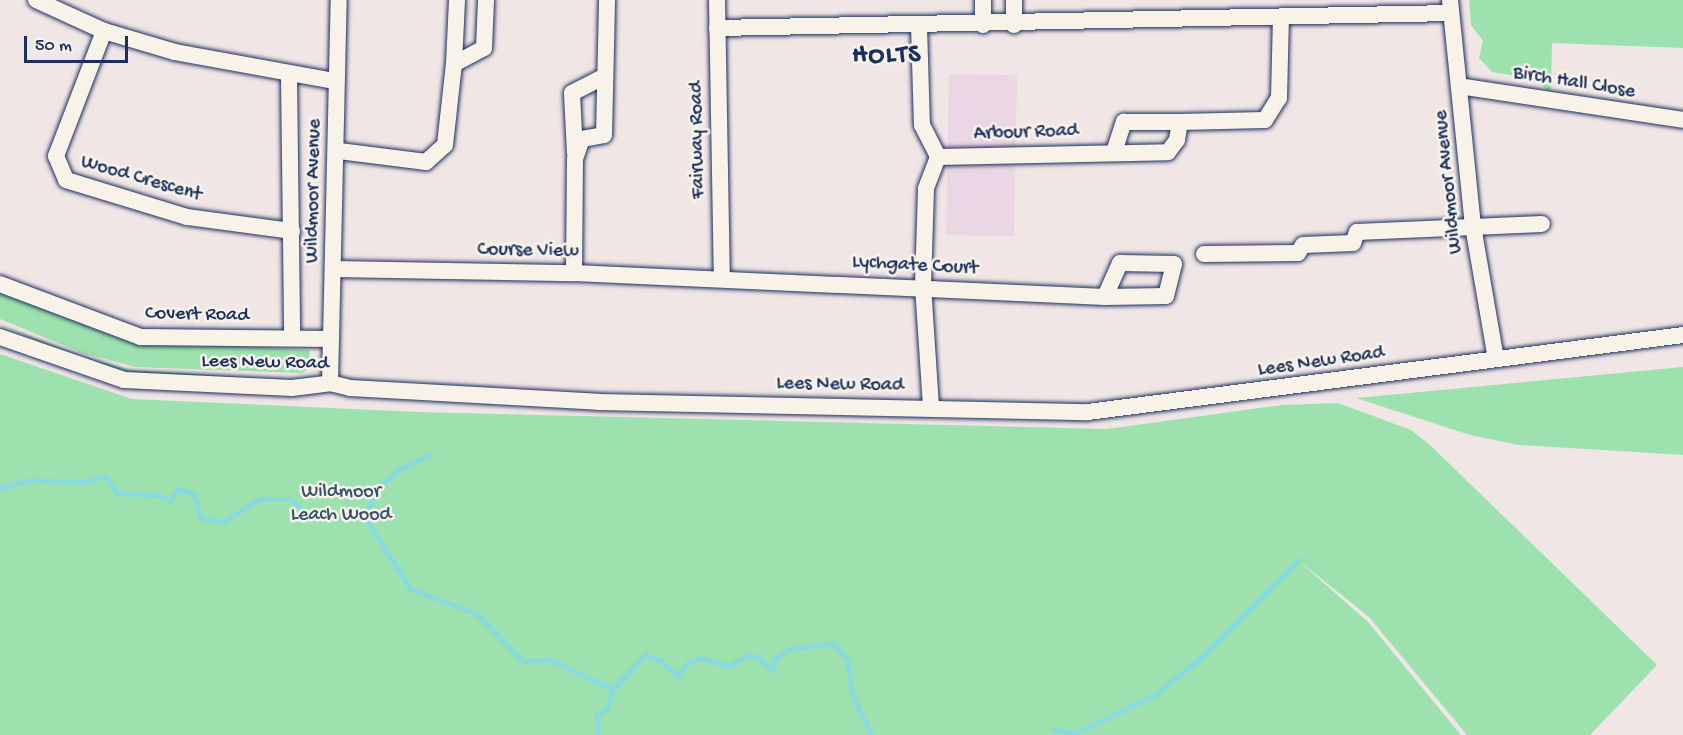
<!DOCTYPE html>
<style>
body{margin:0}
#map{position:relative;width:1683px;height:735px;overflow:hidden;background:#f1e6e6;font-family:"Gochi Hand",sans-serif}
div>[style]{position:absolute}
.built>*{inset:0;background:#ead7e3;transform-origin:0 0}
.green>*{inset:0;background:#9de2ae}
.stream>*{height:4.5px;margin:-2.25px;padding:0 2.25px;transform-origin:2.25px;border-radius:2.25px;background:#88dadf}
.roads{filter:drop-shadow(0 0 2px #1b2f5e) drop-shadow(0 0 2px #1b2f5e)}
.minor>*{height:16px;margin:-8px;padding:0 8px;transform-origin:8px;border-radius:8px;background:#f7f3e8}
span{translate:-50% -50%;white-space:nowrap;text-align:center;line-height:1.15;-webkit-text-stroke:5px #f7f3e8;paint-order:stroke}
.street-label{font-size:20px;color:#1b2f5e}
.park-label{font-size:20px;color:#35536e}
.district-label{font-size:26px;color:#1b2f5e;font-weight:700;letter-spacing:1.5px}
.scale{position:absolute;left:24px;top:36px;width:104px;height:27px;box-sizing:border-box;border:3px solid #1b2f5e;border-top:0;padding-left:8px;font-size:18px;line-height:21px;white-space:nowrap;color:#1b2f5e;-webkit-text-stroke:4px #f7f3e8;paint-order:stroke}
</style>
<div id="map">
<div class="built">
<div style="left:949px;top:74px;width:68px;height:161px;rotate:1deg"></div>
</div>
<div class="green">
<div style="clip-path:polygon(1469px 0,1683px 0,1683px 48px,1552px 43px,1551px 94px,1536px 79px,1492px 72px,1479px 58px,1483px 41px,1471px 25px)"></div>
<div style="clip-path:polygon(0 290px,139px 341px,309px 350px,310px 366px,303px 373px,136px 367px,82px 353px,0 319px)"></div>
<div style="clip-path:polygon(0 324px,82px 357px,132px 370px,285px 380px,132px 373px,82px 361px)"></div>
<div style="clip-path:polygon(0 354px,132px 399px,419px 412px,1107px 429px,1282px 405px,1338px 403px,1411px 430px,1430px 445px,1657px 665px,1590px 735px,1467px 735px,1369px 617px,1299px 561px,1368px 622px,1461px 735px,0 735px)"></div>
<div style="clip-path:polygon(1683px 367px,1683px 455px,1519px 445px,1470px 435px,1356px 398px)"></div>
</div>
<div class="stream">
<div style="left:0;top:488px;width:31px;rotate:-15deg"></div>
<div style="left:30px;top:480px;width:51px;rotate:2.2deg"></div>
<div style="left:81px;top:482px;width:26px;rotate:-13deg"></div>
<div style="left:106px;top:476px;width:20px;rotate:57deg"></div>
<div style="left:117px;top:493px;width:41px;rotate:2.8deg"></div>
<div style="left:158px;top:495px;width:13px;rotate:27deg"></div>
<div style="left:170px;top:501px;width:14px;rotate:-56deg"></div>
<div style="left:178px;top:489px;width:17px;rotate:17deg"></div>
<div style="left:194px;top:494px;width:25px;rotate:74deg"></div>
<div style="left:201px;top:518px;width:22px;rotate:10deg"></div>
<div style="left:223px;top:522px;width:43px;rotate:-32.6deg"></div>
<div style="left:259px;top:499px;width:31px"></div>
<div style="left:290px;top:499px;width:31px;rotate:40deg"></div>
<div style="left:314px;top:519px;width:50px;rotate:-3.4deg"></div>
<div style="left:364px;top:516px;width:87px;rotate:57.2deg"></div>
<div style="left:411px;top:589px;width:71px;rotate:20.7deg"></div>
<div style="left:477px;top:614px;width:66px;rotate:45.6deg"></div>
<div style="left:523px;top:661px;width:28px;rotate:-2deg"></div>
<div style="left:551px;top:660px;width:68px;rotate:25.1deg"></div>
<div style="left:364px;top:516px;width:35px;rotate:-61deg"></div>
<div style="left:381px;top:485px;width:25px;rotate:-40deg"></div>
<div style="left:400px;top:469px;width:32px;rotate:-26deg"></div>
<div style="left:1053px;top:730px;width:24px;rotate:7deg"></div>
<div style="left:1077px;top:733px;width:88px;rotate:-26.3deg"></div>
<div style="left:1156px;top:694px;width:57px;rotate:-39.3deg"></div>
<div style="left:1200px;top:658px;width:139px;rotate:-45deg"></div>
<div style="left:598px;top:735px;width:21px;rotate:-93deg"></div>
<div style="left:597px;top:714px;width:12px;rotate:-31deg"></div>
<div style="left:607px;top:708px;width:20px;rotate:-72deg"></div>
<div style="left:613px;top:689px;width:47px;rotate:-46.7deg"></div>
<div style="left:645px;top:655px;width:17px;rotate:21deg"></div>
<div style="left:661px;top:661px;width:23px;rotate:41deg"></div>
<div style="left:678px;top:676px;width:16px;rotate:-55deg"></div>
<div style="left:687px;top:663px;width:15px;rotate:-20deg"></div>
<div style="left:701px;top:658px;width:29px;rotate:16deg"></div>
<div style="left:729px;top:666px;width:22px;rotate:-30deg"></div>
<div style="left:748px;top:655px;width:9px;rotate:13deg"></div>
<div style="left:757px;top:657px;width:21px;rotate:41deg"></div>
<div style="left:773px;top:671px;width:12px;rotate:-85deg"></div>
<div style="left:774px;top:659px;width:18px;rotate:-34deg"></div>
<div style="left:789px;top:649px;width:45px;rotate:-7.6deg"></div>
<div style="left:834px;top:643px;width:23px;rotate:52deg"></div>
<div style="left:848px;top:661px;width:33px;rotate:83deg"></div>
<div style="left:852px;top:694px;width:46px;rotate:64deg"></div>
</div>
<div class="roads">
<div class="minor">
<div style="left:36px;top:0;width:75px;rotate:24.5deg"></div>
<div style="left:104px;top:31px;width:74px;rotate:16.5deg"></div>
<div style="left:175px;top:52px;width:163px;rotate:10.3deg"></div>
<div style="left:717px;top:0;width:279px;rotate:89deg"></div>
<div style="left:1450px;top:0;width:227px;rotate:84.2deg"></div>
<div style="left:1473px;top:226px;width:135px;rotate:80.2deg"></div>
<div style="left:983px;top:25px;width:25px;rotate:-90deg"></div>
<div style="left:1014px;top:25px;width:25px;rotate:-90deg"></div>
<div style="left:919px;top:26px;width:99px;rotate:88.3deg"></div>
<div style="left:922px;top:125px;width:36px;rotate:63deg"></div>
<div style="left:938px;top:157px;width:34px;rotate:111deg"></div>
<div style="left:926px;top:189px;width:97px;rotate:91.8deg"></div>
<div style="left:923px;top:286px;width:119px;rotate:86.2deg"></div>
<div style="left:717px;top:28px;width:734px;rotate:-1.17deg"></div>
<div style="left:104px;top:31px;width:134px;rotate:111deg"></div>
<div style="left:56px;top:156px;width:26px;rotate:67deg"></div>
<div style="left:66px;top:180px;width:127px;rotate:17deg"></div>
<div style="left:187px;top:217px;width:106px;rotate:7.6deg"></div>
<div style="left:454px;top:64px;width:64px;rotate:-87.3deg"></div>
<div style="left:289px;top:76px;width:262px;rotate:89.3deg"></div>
<div style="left:1459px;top:86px;width:227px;rotate:8.6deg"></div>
<div style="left:339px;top:151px;width:88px;rotate:7.2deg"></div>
<div style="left:426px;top:162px;width:25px;rotate:-42deg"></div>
<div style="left:445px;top:145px;width:81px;rotate:-83.7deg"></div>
<div style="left:454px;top:64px;width:34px;rotate:-28deg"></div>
<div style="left:484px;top:48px;width:48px;rotate:-87.6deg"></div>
<div style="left:1114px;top:152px;width:32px;rotate:-72deg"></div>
<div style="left:1124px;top:122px;width:56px"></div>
<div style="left:575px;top:153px;width:60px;rotate:-92.9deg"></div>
<div style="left:572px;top:93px;width:37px;rotate:-27deg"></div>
<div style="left:938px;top:157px;width:230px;rotate:-1.2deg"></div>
<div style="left:1168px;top:152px;width:15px;rotate:-53deg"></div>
<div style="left:1177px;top:140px;width:18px;rotate:-81deg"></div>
<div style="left:1180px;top:122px;width:85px;rotate:-1.3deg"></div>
<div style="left:1265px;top:120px;width:26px;rotate:-58deg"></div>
<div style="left:1279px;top:98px;width:81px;rotate:-88.6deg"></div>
<div style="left:1204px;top:254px;width:94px;rotate:-0.6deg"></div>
<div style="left:1298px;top:253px;width:9px;rotate:-58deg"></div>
<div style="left:1303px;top:245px;width:50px;rotate:-2.3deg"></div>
<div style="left:1353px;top:243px;width:12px;rotate:-70deg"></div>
<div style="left:1357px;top:232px;width:185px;rotate:-2.5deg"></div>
<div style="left:334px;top:269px;width:240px;rotate:1deg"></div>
<div style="left:574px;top:273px;width:532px;rotate:2.59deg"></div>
<div style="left:1105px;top:297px;width:61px;rotate:-0.9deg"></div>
<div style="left:1166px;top:296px;width:33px;rotate:-76deg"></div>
<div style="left:1174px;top:264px;width:54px;rotate:-178.9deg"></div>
<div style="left:1120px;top:263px;width:37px;rotate:114deg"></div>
<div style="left:574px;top:273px;width:114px;rotate:-89.5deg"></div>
<div style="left:575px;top:159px;width:21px;rotate:-71deg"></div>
<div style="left:582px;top:139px;width:22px;rotate:-10deg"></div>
<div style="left:604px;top:135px;width:135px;rotate:-88.7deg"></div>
<div style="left:0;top:284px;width:150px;rotate:20.7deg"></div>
<div style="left:140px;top:337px;width:191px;rotate:0.6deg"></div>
<div style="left:0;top:337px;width:131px;rotate:19.1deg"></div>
<div style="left:124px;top:380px;width:168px;rotate:2.7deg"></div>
<div style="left:292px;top:388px;width:38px;rotate:-7deg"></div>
<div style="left:330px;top:383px;width:21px;rotate:14deg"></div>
<div style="left:350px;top:388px;width:248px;rotate:3.2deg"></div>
<div style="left:598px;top:402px;width:490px;rotate:1.2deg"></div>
<div style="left:1088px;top:412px;width:600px;rotate:-7.37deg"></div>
<div style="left:330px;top:383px;width:383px;rotate:-88.7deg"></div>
</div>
</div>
<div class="street-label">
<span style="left:1574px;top:83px;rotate:9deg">Birch Hall Close</span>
<span style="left:1026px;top:133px;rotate:-2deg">Arbour Road</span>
<span style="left:698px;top:140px;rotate:-91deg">Fairway Road</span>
<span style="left:141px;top:179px;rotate:16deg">Wood Crescent</span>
<span style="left:1449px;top:182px;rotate:-96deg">Wildmoor Avenue</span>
<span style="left:314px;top:191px;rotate:-89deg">Wildmoor Avenue</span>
<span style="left:528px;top:251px;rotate:1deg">Course View</span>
<span style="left:915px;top:266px;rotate:3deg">Lychgate Court</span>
<span style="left:197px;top:315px;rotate:1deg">Covert Road</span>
<span style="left:1321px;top:362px;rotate:-8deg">Lees New Road</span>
<span style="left:265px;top:363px;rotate:1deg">Lees New Road</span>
<span style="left:840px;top:385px;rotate:1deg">Lees New Road</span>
</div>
<div class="park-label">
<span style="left:341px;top:504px">Wildmoor<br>Leach Wood</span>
</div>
<div class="district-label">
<span style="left:887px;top:57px">HOLTS</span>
</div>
<div class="scale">50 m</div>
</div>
